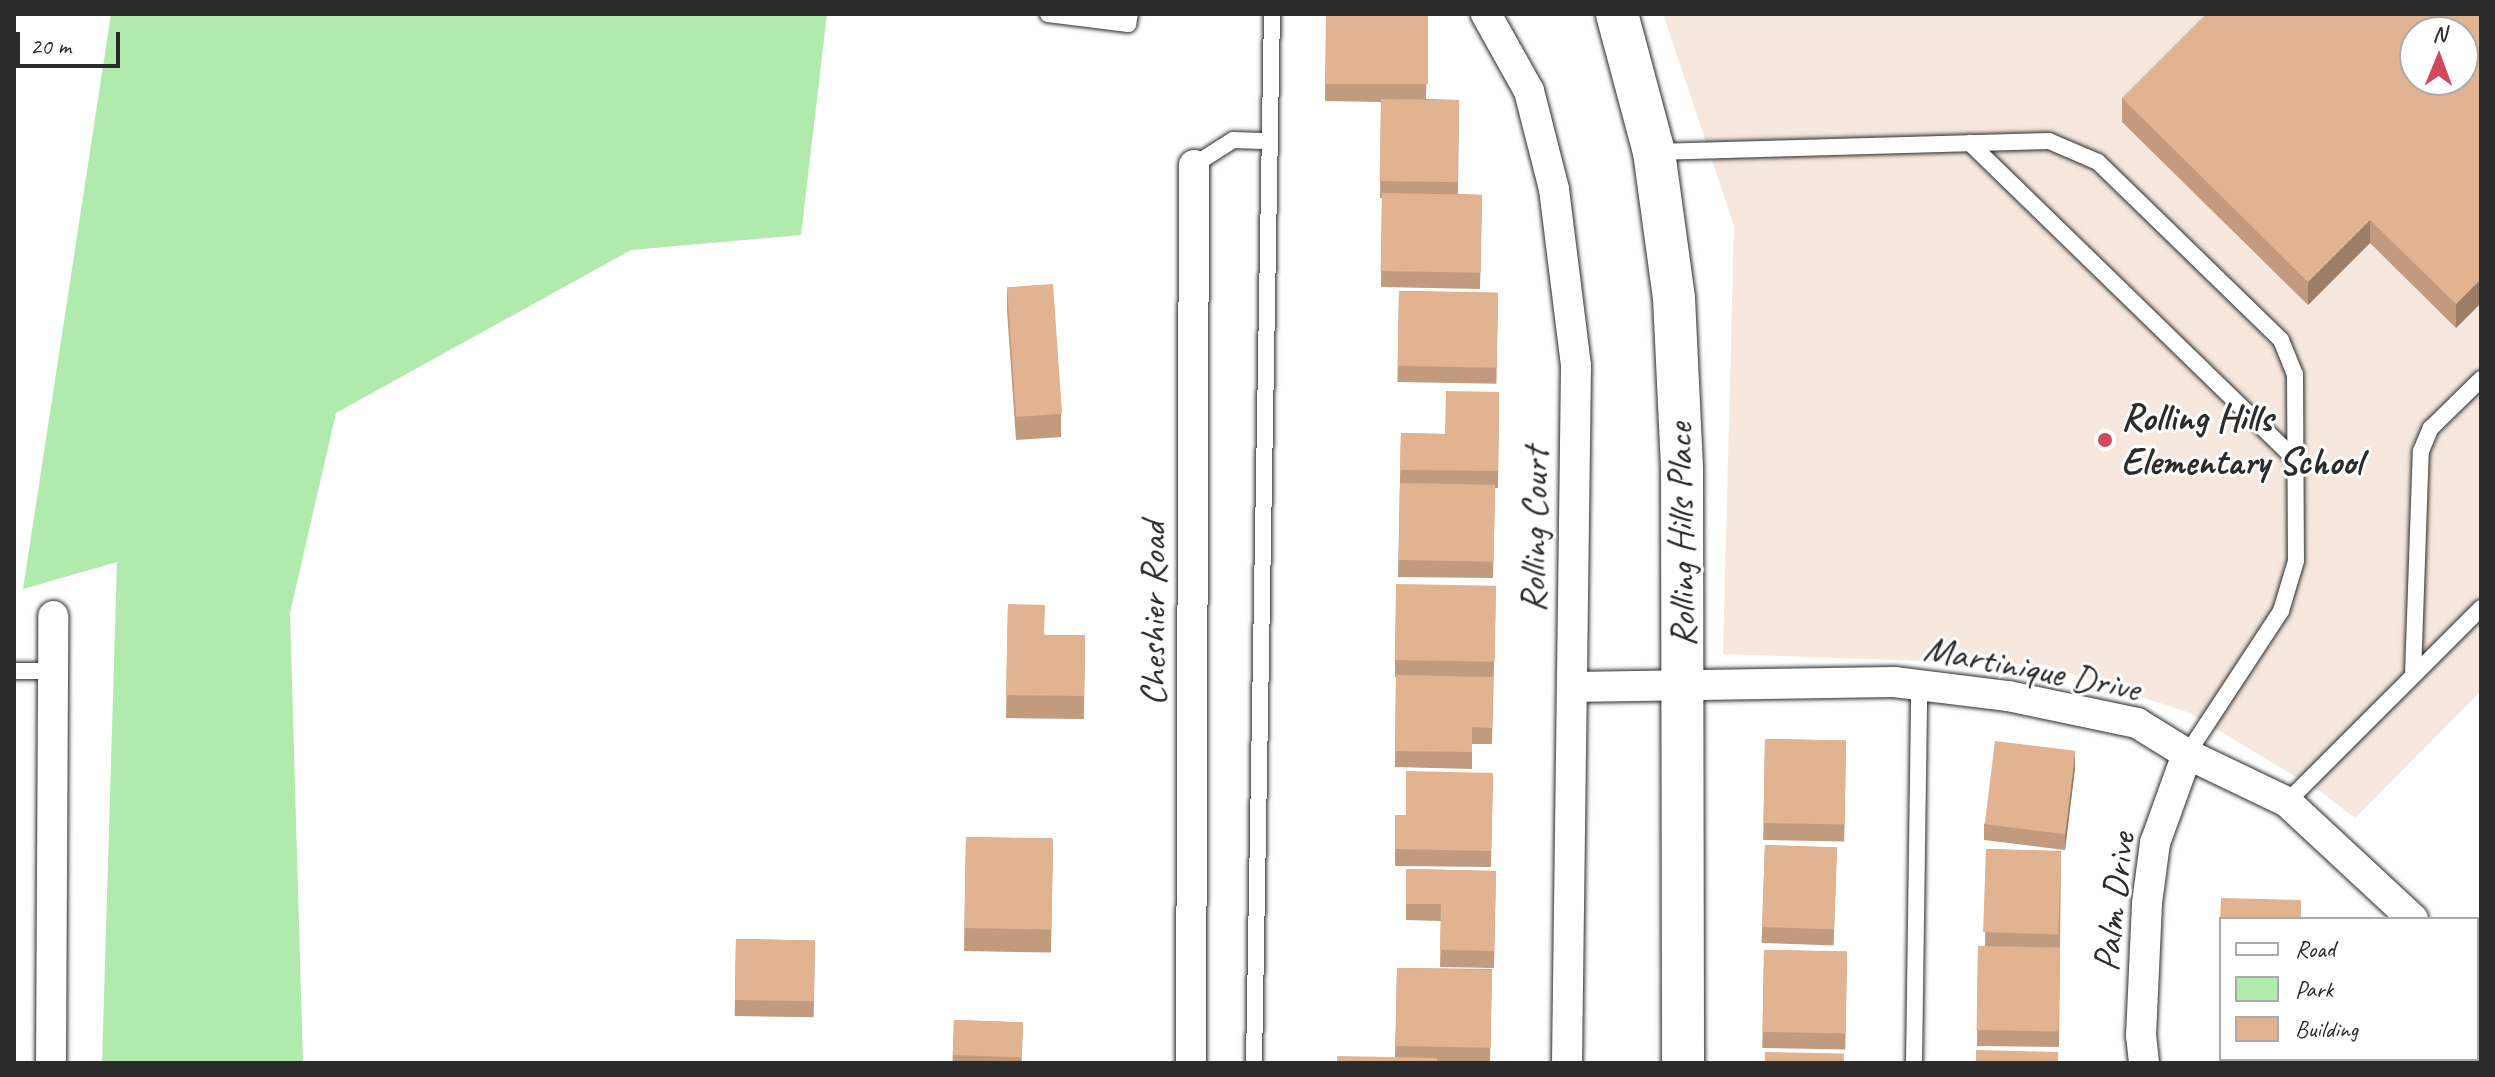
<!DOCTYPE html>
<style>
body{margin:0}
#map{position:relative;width:2495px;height:1077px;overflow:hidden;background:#fff;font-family:Caveat,sans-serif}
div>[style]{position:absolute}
.built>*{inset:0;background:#f6e8de}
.green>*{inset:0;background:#b1eaad}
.roads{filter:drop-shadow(0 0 2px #2b2b2b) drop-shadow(0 0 2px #2b2b2b)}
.lane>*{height:16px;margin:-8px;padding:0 8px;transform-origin:8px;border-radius:8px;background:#fff}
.street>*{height:30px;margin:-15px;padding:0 15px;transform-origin:15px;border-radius:15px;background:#fff}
.secondary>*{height:42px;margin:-21px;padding:0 21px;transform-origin:21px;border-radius:21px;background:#fff}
.wall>*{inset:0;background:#c29a7d;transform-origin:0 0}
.shaded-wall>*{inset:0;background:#9e7d66}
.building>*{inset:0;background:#e1b391;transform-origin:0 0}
.dots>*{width:22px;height:22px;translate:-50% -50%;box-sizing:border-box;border:4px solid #fff;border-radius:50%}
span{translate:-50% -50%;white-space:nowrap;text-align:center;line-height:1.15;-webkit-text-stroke:6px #fff;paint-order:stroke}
.poi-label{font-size:38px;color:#2b2b2b;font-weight:700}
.left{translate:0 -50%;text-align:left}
.street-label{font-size:38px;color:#2b2b2b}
.frame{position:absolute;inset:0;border:16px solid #2b2b2b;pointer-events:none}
.legend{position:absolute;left:2219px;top:917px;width:260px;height:144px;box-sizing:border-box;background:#fff;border:2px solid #aaa;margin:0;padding:10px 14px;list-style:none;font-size:24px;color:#2b2b2b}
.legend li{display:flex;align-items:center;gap:16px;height:40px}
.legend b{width:40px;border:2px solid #aaa}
.north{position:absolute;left:2399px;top:16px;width:80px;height:80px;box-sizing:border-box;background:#fff;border:2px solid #aaa;border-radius:50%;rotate:1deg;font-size:22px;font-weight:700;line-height:32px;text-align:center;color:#2b2b2b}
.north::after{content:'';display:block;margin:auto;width:28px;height:36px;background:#d1495b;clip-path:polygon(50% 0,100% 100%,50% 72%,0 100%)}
.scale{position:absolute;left:16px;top:32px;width:104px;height:36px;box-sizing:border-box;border:4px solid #2b2b2b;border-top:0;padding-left:10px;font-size:24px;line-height:28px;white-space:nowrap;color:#2b2b2b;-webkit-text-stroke:6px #fff;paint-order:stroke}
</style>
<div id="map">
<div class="built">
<div style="clip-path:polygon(evenodd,1663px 14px,2481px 14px,2481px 691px,2355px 818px,2321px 792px,2190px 713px,2045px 665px,1723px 654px,1734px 226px,1663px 14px,2415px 32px,2463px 32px,2463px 80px,2415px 80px,2415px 32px)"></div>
</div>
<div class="green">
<div style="clip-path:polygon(111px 14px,827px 14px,801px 235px,631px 250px,336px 413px,290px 613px,303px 1063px,102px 1063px,117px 562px,23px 589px)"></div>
</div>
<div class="roads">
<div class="lane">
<div style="left:1048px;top:14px;width:81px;rotate:7.1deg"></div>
<div style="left:1128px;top:24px;width:10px;rotate:-79deg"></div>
<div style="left:1970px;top:143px;width:453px;rotate:44.2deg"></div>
<div style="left:1654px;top:152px;width:395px;rotate:-1.6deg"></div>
<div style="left:2049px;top:141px;width:53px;rotate:23.2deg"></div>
<div style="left:2098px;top:162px;width:255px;rotate:44.2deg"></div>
<div style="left:2281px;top:340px;width:37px;rotate:68deg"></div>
<div style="left:2295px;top:374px;width:187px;rotate:89.7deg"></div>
<div style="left:2296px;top:561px;width:52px;rotate:106.7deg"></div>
<div style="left:2281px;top:611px;width:171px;rotate:123.3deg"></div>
<div style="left:1194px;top:165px;width:46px;rotate:-32.7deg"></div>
<div style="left:1233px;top:140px;width:37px;rotate:2deg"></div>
<div style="left:14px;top:671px;width:39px"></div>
<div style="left:2413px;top:675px;width:224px;rotate:-88deg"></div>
<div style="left:2421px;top:451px;width:25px;rotate:-67deg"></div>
<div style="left:2431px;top:428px;width:70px;rotate:-44.4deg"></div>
<div style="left:2287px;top:802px;width:274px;rotate:-45deg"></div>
<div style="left:2371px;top:1059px;width:4px;rotate:90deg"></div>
<div style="left:1254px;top:1063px;width:1049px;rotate:-89.02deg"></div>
<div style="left:1914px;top:1063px;width:378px;rotate:-89.2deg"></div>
</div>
<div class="street">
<div style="left:1486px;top:14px;width:88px;rotate:60.8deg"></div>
<div style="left:1529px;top:91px;width:101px;rotate:75.7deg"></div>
<div style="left:1554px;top:189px;width:178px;rotate:82.9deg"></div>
<div style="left:1576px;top:366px;width:697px;rotate:90.74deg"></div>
<div style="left:1572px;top:687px;width:322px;rotate:-0.9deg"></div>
<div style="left:1894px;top:682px;width:115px;rotate:7deg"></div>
<div style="left:2008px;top:696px;width:132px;rotate:11.8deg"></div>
<div style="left:2137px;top:723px;width:59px;rotate:31.8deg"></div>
<div style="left:2187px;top:754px;width:111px;rotate:25.6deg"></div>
<div style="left:2287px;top:802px;width:172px;rotate:42.9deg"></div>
<div style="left:2477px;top:991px;width:6px;rotate:45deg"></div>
<div style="left:51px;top:1063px;width:447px;rotate:-89.7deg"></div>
<div style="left:1191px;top:1063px;width:898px;rotate:-89.81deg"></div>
<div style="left:2144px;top:1063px;width:27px;rotate:-96deg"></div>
<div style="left:2141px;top:1036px;width:133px;rotate:-87.4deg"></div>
<div style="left:2147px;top:903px;width:61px;rotate:-82.4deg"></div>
<div style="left:2155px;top:843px;width:95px;rotate:-70.2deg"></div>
</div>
<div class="secondary">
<div style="left:1617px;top:14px;width:143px;rotate:75deg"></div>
<div style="left:1654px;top:152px;width:147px;rotate:82.2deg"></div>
<div style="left:1674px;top:298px;width:172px;rotate:87.3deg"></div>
<div style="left:1682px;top:470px;width:593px;rotate:89.9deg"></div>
</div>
</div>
<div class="wall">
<div style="clip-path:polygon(1326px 14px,1428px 14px,1426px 99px,1459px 100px,1458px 194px,1482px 195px,1480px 289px,1381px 287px,1382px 198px,1380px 198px,1381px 102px,1325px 101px)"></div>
<div style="clip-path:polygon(2481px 14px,2481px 303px,2456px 328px,2370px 243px,2308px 305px,2122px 122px,2122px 98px)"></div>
<div style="clip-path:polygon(1007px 287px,1061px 414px,1061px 437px,1016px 440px,1007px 311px)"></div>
<div style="left:1399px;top:291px;width:99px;height:91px;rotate:1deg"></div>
<div style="clip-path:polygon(1499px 392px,1498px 488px,1495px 488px,1493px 578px,1398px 577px,1401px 433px,1445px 434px)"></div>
<div style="clip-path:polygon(1496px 586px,1492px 744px,1472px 744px,1472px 769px,1395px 767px,1396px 677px,1395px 677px,1395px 660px)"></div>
<div style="clip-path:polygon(1008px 604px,1045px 635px,1085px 635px,1084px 719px,1006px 718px)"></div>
<div style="left:1765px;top:739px;width:81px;height:101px;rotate:1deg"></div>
<div style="clip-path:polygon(2075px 768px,2065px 850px,1984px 840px,1984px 824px)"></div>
<div style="clip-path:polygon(1493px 773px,1491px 867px,1395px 866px,1395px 815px,1406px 815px)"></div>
<div style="left:966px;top:837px;width:87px;height:114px;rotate:1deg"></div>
<div style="left:1765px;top:845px;width:72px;height:98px;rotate:2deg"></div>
<div style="clip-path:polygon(1986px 849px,2061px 851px,2059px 1047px,1977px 1046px,1978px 946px,1985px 946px)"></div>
<div style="clip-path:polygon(1406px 869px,1496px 871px,1494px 968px,1440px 967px,1441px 921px,1406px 920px)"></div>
<div style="clip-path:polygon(2221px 898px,2221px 998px,2219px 998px)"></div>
<div style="left:736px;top:939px;width:79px;height:77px;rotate:1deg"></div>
<div style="left:1764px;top:950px;width:83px;height:98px;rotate:1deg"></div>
<div style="clip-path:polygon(1397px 968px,1492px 969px,1490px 1063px,1437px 1063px,1395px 1057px)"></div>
<div style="left:954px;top:1020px;width:69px;height:43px;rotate:2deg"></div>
</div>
<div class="shaded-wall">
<div style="clip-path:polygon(2370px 220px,2370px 243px,2308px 305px,2308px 282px)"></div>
<div style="clip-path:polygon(2481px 279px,2481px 303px,2456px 328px,2456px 304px)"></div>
<div style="clip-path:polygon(2075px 751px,2075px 768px,2065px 850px,2065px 834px)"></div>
</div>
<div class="building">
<div style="left:1326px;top:14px;width:102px;height:70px"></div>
<div style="clip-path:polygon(evenodd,2206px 14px,2481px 14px,2481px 279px,2456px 304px,2370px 220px,2308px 282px,2122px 98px,2206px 14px,2415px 32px,2463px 32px,2463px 80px,2415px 80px,2415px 32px)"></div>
<div style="left:1381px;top:99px;width:78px;height:82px;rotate:1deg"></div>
<div style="left:1382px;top:193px;width:100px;height:78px;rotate:1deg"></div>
<div style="left:1053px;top:284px;width:130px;height:46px;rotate:86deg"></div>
<div style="left:1399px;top:291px;width:99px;height:75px;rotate:1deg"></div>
<div style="clip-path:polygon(1446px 391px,1499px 392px,1498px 471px,1400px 470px,1401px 433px,1445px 434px)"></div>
<div style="left:1400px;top:483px;width:95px;height:77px;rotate:1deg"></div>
<div style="left:1396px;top:584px;width:100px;height:76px;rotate:1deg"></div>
<div style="clip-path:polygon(1008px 604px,1045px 605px,1044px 635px,1085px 635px,1084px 696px,1006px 695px)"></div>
<div style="clip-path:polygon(1396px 675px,1493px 677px,1492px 728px,1472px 727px,1472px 752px,1395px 751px)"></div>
<div style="left:1765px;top:739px;width:81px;height:84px;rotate:1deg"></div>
<div style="left:1995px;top:741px;width:81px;height:84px;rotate:7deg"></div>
<div style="clip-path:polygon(1406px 771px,1493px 773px,1491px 851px,1395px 849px,1395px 815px,1406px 815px)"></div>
<div style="left:966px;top:837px;width:87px;height:91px;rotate:1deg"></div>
<div style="left:1765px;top:845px;width:72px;height:82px;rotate:2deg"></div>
<div style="left:1986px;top:849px;width:75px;height:83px;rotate:2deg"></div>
<div style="clip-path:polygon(1406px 869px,1496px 871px,1494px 951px,1440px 950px,1441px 904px,1406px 904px)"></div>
<div style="clip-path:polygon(2221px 898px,2301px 900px,2301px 919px,2221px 919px,2221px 982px,2219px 982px)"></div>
<div style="left:736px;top:939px;width:79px;height:61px;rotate:1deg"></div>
<div style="left:1978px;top:946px;width:82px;height:84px;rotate:1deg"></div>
<div style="left:1764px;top:950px;width:83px;height:82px;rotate:1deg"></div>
<div style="left:1397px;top:968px;width:95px;height:78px;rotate:1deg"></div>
<div style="left:954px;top:1020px;width:69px;height:35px;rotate:2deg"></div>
<div style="clip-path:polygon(2221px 1035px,2221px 1059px,2293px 1059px,2293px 1063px,2221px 1063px)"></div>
<div style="clip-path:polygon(1976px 1050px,2058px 1052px,2058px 1063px,1976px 1063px)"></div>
<div style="left:1765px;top:1052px;width:79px;height:11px;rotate:1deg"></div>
<div style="clip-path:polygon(1337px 1056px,1437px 1058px,1437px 1063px,1337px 1063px)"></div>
</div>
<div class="dots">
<div style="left:2105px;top:440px;background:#d1495b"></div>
</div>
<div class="poi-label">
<span class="left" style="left:2121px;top:440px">Rolling Hills<br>Elementary School</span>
</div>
<div class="street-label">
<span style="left:1534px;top:530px;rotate:-89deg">Rolling Court</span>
<span style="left:1681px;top:535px;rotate:-91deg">Rolling Hills Place</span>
<span style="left:1153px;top:614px;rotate:-90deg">Cheshier Road</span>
<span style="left:2032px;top:668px;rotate:11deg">Martinique Drive</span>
<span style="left:2114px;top:902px;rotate:-83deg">Palm Drive</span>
</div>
<div class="frame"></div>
<ul class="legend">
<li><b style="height:10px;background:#fff"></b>Road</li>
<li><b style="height:22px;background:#b1eaad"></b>Park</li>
<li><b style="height:22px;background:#e1b391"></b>Building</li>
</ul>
<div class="north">N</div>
<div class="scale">20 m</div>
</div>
